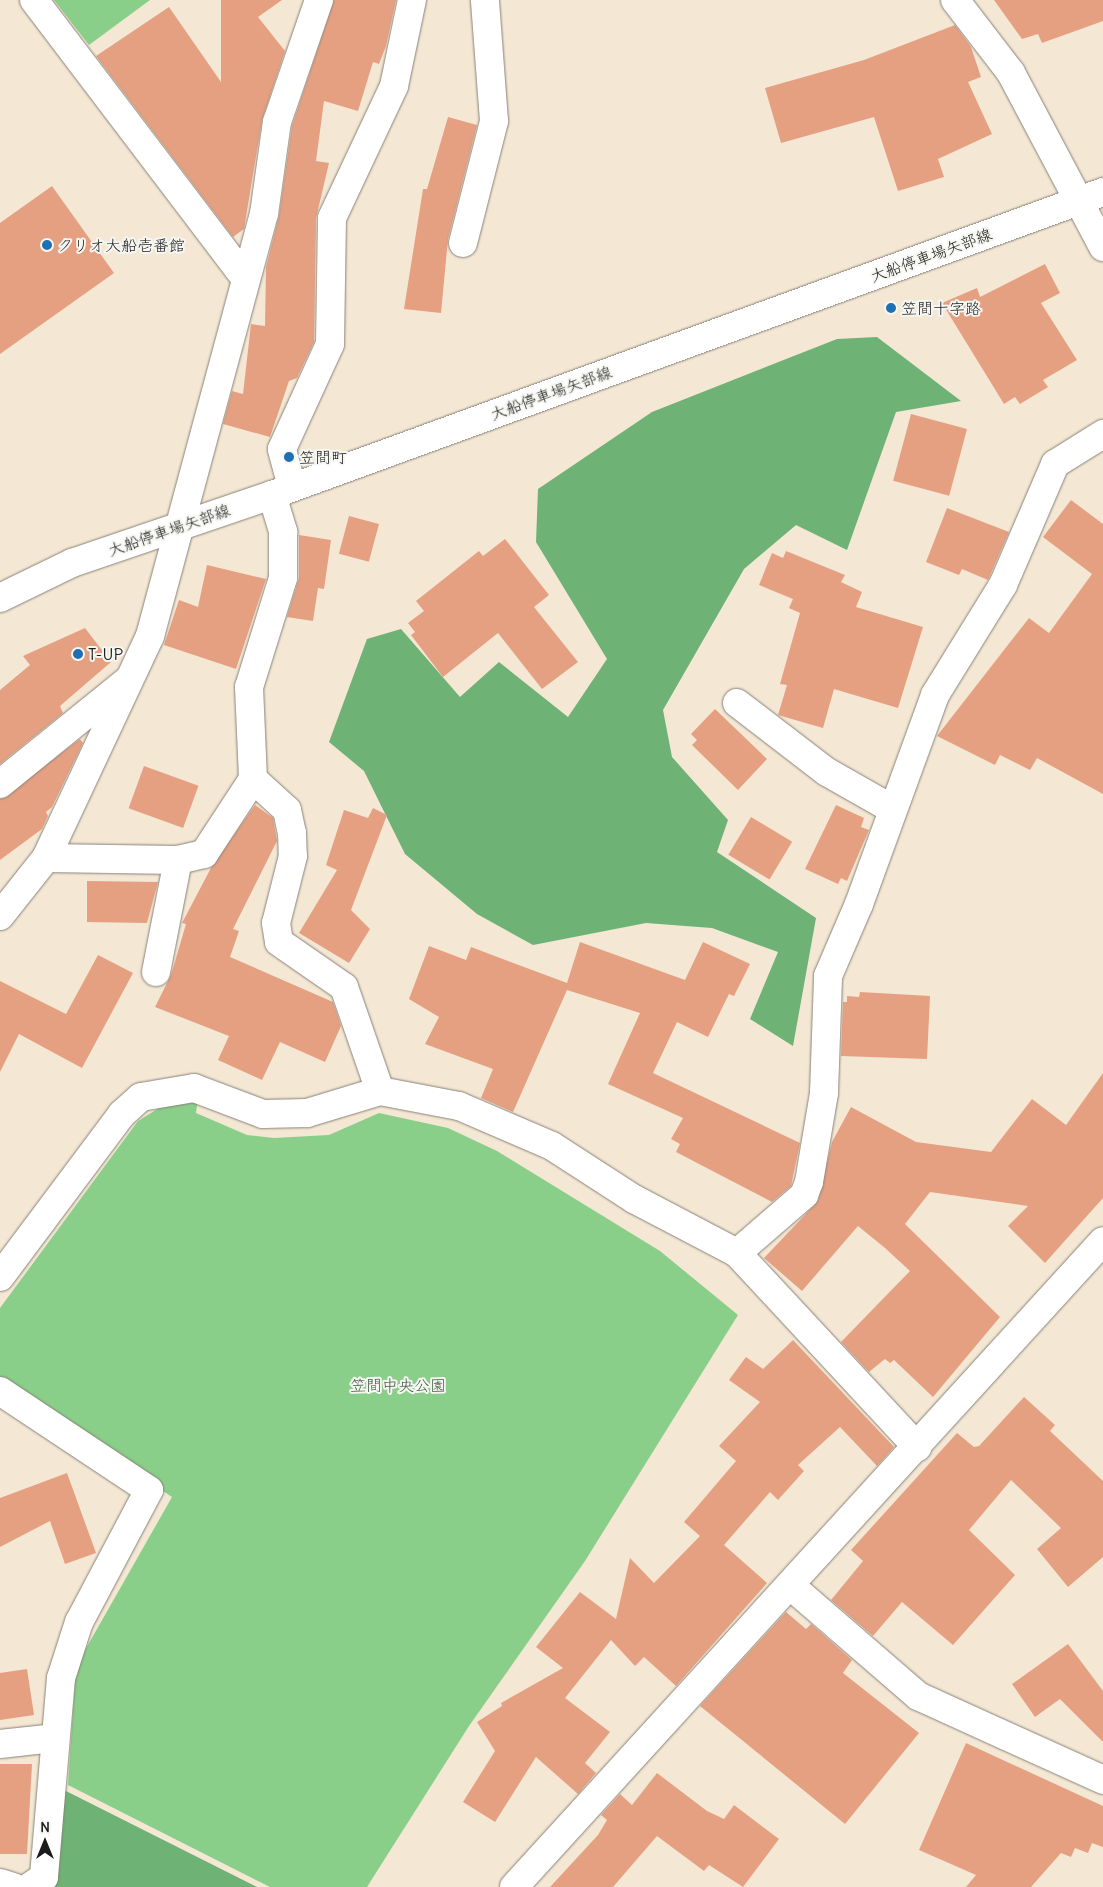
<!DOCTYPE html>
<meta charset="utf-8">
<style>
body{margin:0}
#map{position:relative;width:1103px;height:1887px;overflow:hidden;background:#f4e7d4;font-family:Delius,"Klee One",sans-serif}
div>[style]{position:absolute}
.green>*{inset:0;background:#89cf89}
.forest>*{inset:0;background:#6eb275}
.building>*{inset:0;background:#e5a082;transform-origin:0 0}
.roads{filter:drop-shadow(0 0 1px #888278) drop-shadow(0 0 1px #888278)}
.minor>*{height:28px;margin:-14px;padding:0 14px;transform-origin:14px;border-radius:14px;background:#fff}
.major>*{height:28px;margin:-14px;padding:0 14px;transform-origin:14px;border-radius:14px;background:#fff}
.dots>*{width:14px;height:14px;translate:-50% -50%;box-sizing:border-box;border:2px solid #f6f6f2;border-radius:50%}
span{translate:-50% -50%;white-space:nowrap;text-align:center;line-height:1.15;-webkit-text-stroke:4px #f6f6f2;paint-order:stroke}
.poi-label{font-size:16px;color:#1c1c1c}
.left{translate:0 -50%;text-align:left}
.street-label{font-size:16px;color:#1c1c1c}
.park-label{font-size:16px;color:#425b42}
.north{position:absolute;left:20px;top:1817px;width:50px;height:50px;-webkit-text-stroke:4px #f6f6f2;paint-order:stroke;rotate:0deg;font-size:14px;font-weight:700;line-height:20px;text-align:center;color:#1c1c1c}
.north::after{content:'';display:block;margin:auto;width:18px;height:22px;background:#1c1c1c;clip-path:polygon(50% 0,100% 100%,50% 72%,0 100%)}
</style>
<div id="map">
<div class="green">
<div style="clip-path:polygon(54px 0,150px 0,89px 45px)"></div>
<div style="clip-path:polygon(198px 1098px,196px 1113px,247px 1135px,274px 1138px,329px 1135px,379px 1113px,448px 1128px,497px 1151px,660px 1251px,738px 1315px,585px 1561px,469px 1726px,367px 1887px,270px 1887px,68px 1785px,76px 1666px,172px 1497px,0 1384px,0 1308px,138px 1121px,164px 1105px)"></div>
</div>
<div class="forest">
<div style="clip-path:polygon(877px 337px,961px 401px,896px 412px,847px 550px,796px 525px,744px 569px,663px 710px,672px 757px,728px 820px,717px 852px,816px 918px,793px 1046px,750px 1019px,778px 952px,712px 928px,646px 923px,533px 945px,477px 914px,405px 854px,364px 771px,329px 742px,367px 639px,401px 629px,460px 697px,499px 662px,568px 717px,607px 659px,536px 542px,538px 489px,652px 412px,837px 339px)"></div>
<div style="clip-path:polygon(62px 1789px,257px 1887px,53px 1887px)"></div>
</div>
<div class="building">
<div style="clip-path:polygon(221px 0,282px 0,258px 17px,285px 51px,262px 120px,244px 229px,233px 237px,96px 56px,169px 7px,221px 82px)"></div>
<div style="clip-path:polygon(334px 0,396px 0,386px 46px,379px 64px,373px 62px,358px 111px,324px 101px,316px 161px,329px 163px,316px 218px,314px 342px,297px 378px,289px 381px,270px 437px,223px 424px,232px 391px,243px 394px,251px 324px,265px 326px,266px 267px,279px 216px,292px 126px)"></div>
<div style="clip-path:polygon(994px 0,1103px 0,1103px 21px,1042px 43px,1038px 34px,1022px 39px)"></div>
<div style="clip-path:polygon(955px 25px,971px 47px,981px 77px,968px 82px,992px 134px,938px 159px,944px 177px,898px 191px,874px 117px,781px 143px,765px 88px,864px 60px)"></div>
<div style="clip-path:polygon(448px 117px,477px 125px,448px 239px,441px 313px,404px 309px,423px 189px,427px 189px)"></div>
<div style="clip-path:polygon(52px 186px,114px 273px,0 354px,0 223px)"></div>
<div style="clip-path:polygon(1045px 264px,1060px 293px,1041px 303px,1077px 360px,1043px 380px,1048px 387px,1020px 404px,1015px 397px,1004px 404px,942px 303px,977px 288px,980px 297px)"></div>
<div style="left:911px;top:414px;width:58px;height:69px;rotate:15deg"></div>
<div style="clip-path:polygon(1071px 500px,1103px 524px,1103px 794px,1037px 758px,1030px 770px,1000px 755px,995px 765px,937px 736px,1029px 618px,1049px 633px,1092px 574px,1043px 537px)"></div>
<div style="clip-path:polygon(947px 508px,1009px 532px,988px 580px,962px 569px,959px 575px,926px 562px)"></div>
<div style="left:349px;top:516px;width:31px;height:39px;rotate:15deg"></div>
<div style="clip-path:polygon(299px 535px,331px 540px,324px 589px,318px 588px,313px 621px,287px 617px,299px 578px)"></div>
<div style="clip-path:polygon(505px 539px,549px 595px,534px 607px,578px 662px,542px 689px,498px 633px,443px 677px,411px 635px,415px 632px,408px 623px,424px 611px,416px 601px,479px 551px,483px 556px)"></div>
<div style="clip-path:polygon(786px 551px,845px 575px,841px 582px,862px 592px,856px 607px,923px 627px,898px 708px,834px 689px,823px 728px,778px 715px,787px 685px,780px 684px,800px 613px,789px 608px,793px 599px,759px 585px,772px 553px,783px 558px)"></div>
<div style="clip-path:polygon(207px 565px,266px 579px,236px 669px,164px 645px,179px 600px,198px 607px)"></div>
<div style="clip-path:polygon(85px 628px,111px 662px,60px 706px,63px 713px,0 764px,0 690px,30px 665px,23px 656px)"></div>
<div style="clip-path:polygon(715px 709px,767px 759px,738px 790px,692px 745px,697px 740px,691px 734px)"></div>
<div style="clip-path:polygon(80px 739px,83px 743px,52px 807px,46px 812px,48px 816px,42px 829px,0 860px,0 799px)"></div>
<div style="left:144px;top:766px;width:58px;height:45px;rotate:20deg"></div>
<div style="clip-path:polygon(255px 805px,273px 818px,277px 841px,233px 929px,239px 931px,230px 957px,333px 1002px,341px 1026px,325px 1062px,280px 1042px,262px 1080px,218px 1060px,229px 1036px,155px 1007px,171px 975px,186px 924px,182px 923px,212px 866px)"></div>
<div style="clip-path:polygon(836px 805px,864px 818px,861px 827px,869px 830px,847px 881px,841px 878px,838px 884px,805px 869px)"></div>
<div style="clip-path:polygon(373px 808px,387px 815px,351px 910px,370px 929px,349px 963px,299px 933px,337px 870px,326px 865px,344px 810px,368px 818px)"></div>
<div style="left:751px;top:817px;width:48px;height:44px;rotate:31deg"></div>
<div style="clip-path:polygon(87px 881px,158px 882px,147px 923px,87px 922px)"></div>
<div style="clip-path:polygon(580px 942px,685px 980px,703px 942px,750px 964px,734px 996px,729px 994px,708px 1037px,677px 1022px,653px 1073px,800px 1143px,791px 1186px,772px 1202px,676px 1152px,680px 1144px,671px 1139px,683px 1118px,608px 1084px,640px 1013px,567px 990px,513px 1112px,481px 1098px,493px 1069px,425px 1044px,439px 1017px,409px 999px,429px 946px,466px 960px,471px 947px,567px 983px)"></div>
<div style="clip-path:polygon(98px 955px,133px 973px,82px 1068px,19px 1034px,0 1072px,0 981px,66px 1014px)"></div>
<div style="clip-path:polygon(860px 992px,930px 996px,927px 1059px,841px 1056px,843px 1002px,847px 1002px,847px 996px,859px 997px)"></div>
<div style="clip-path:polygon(1103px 1073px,1103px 1198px,1045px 1263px,1008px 1226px,1028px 1206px,930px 1192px,905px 1224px,1000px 1317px,933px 1397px,894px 1360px,890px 1363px,885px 1359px,869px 1372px,841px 1342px,910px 1271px,885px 1248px,858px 1226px,802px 1291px,764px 1258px,818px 1201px,832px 1142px,851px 1107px,916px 1142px,991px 1152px,1032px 1099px,1066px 1125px)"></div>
<div style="clip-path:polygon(793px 1340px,894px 1447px,877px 1466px,840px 1427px,798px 1465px,804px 1471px,778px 1500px,770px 1492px,724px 1545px,767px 1583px,676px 1686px,644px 1657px,635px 1666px,611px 1640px,565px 1698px,610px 1732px,585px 1763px,596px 1773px,578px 1794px,536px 1757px,495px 1822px,463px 1802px,495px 1751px,477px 1722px,502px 1706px,501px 1703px,563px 1668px,536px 1647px,580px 1592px,616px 1619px,630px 1558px,654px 1583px,700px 1536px,684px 1522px,736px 1461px,719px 1446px,760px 1402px,729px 1380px,746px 1357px,763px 1369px)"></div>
<div style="clip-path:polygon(1024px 1397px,1055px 1425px,1050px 1431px,1103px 1481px,1103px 1557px,1068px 1587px,1037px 1549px,1061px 1528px,1011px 1480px,969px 1530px,1015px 1575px,953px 1645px,902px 1602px,873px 1636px,831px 1600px,863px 1561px,851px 1550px,957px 1433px,974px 1447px,979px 1446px)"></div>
<div style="clip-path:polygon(67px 1473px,96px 1553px,65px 1564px,50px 1521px,0 1547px,0 1498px)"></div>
<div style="clip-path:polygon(786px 1612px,806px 1629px,811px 1624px,852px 1660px,843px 1673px,919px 1733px,845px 1824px,700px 1706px)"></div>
<div style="clip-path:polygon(1068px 1644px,1103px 1691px,1103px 1742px,1060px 1699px,1035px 1717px,1012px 1684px)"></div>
<div style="clip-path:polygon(27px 1669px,34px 1715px,0 1720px,0 1673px)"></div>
<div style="clip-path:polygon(966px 1743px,1103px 1806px,1103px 1847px,1092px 1843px,1088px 1853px,1075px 1848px,1071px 1857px,1061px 1853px,1031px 1887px,966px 1887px,976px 1875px,919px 1850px)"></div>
<div style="clip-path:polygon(0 1764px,32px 1764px,27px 1854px,0 1854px)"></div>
<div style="clip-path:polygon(657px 1773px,707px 1811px,724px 1819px,734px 1805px,779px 1839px,743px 1887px,709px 1865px,704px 1871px,657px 1836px,613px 1887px,550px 1887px,598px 1835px,607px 1820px,601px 1815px,620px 1794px,632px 1805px)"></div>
</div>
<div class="roads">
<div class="minor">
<div style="left:34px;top:0;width:348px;rotate:52.8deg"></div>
<div style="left:955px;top:0;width:92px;rotate:52.5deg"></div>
<div style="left:1011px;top:73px;width:197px;rotate:62.1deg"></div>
<div style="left:463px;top:243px;width:126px;rotate:-75.7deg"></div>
<div style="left:494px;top:121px;width:121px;rotate:-94.3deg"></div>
<div style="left:292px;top:487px;width:39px;rotate:-105deg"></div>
<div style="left:282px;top:449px;width:115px;rotate:-65.4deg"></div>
<div style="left:330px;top:344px;width:126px;rotate:-89.1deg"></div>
<div style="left:332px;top:218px;width:146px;rotate:-64.8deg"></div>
<div style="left:394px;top:86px;width:88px;rotate:-78.2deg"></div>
<div style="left:272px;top:495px;width:39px;rotate:73deg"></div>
<div style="left:283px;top:532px;width:46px;rotate:90deg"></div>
<div style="left:283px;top:578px;width:114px;rotate:107.3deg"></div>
<div style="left:249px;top:687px;width:92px;rotate:87.5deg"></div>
<div style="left:253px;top:779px;width:46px;rotate:42.4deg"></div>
<div style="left:287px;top:810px;width:24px;rotate:78deg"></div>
<div style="left:292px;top:833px;width:23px;rotate:88deg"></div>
<div style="left:293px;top:856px;width:69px;rotate:104.2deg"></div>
<div style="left:276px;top:923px;width:19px;rotate:81deg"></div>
<div style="left:279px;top:942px;width:79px;rotate:34.7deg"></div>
<div style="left:344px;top:987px;width:110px;rotate:70.9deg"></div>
<div style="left:380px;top:1091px;width:80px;rotate:10.8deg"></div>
<div style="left:459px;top:1106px;width:101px;rotate:23.3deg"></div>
<div style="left:552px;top:1146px;width:98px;rotate:32.9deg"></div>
<div style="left:634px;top:1199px;width:116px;rotate:27.7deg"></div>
<div style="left:737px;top:1253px;width:265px;rotate:47.1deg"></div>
<div style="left:737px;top:703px;width:113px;rotate:37.5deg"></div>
<div style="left:827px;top:772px;width:75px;rotate:29.6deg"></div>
<div style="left:0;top:784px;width:164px;rotate:-39deg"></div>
<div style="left:46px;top:858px;width:132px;rotate:0.9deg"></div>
<div style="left:178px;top:860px;width:27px;rotate:-13deg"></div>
<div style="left:204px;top:854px;width:90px;rotate:-56.8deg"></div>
<div style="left:0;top:916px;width:74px;rotate:-51.6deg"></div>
<div style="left:46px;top:858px;width:245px;rotate:-64.9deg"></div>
<div style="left:150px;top:636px;width:437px;rotate:-74.9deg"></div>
<div style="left:264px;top:214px;width:93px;rotate:-82deg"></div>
<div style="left:277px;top:122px;width:129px;rotate:-71deg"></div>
<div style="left:156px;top:972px;width:114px;rotate:-78.9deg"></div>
<div style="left:737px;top:1253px;width:89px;rotate:-40.9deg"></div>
<div style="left:804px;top:1195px;width:14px;rotate:-69deg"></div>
<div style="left:809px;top:1182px;width:90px;rotate:-80.4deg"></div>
<div style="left:824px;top:1093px;width:117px;rotate:-88deg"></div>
<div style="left:828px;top:976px;width:78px;rotate:-66.7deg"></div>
<div style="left:859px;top:904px;width:222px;rotate:-70deg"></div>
<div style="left:935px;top:695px;width:129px;rotate:-58.3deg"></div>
<div style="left:1003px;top:585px;width:132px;rotate:-66.7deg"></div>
<div style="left:1055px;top:464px;width:57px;rotate:-32deg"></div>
<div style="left:0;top:1277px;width:204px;rotate:-53.2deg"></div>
<div style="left:122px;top:1114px;width:25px;rotate:-42deg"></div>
<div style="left:141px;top:1097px;width:54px;rotate:-9.6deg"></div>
<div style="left:194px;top:1088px;width:74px;rotate:20.6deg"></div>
<div style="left:263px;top:1114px;width:44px;rotate:-1.3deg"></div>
<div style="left:307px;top:1113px;width:76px;rotate:-16.8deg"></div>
<div style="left:0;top:1391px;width:179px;rotate:33.6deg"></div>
<div style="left:149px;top:1490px;width:149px;rotate:117.9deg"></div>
<div style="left:79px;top:1622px;width:59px;rotate:107.8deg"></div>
<div style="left:61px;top:1678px;width:200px;rotate:94.9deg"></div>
<div style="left:44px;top:1877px;width:18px;rotate:146deg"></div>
<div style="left:791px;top:1586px;width:168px;rotate:40.9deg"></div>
<div style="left:918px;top:1696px;width:203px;rotate:24.4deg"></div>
<div style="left:0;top:1744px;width:54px;rotate:-6.3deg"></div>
<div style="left:0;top:1883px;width:14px;rotate:17deg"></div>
<div style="left:514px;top:1887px;width:874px;rotate:-47.64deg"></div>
</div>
<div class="major">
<div style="left:0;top:598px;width:80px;rotate:-25.9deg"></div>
<div style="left:72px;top:563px;width:211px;rotate:-18.8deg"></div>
<div style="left:272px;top:495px;width:885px;rotate:-20.03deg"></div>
</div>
</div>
<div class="dots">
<div style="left:47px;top:245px;background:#1f6fb2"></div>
<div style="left:891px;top:308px;background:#1f6fb2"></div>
<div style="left:289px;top:457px;background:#1f6fb2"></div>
<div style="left:78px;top:654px;background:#1f6fb2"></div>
</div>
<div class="poi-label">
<span class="left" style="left:57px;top:245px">クリオ大船壱番館</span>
<span class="left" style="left:901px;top:308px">笠間十字路</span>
<span class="left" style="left:299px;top:457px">笠間町</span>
<span class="left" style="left:88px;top:654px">T-UP</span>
</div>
<div class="street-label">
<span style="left:931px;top:255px;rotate:-20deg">大船停車場矢部線</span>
<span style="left:551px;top:393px;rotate:-20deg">大船停車場矢部線</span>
<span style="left:169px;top:530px;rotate:-19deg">大船停車場矢部線</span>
</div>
<div class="park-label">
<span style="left:398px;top:1385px">笠間中央公園</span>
</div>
<div class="north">N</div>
</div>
